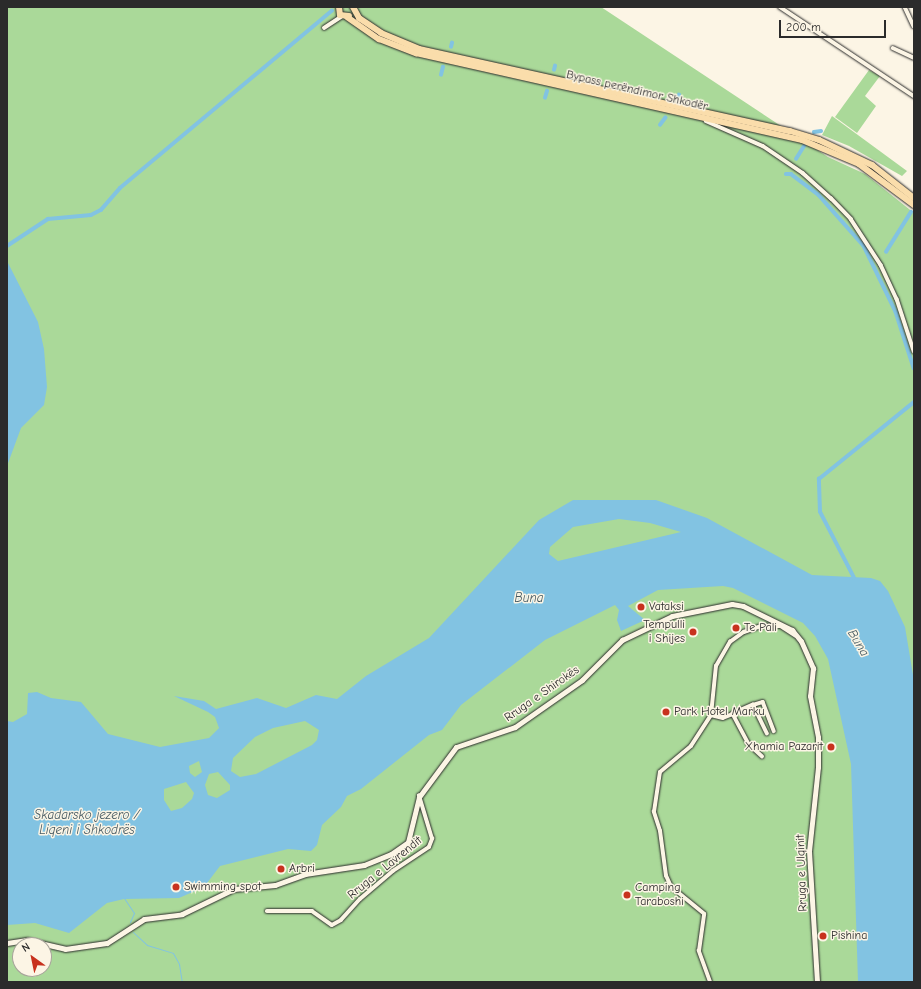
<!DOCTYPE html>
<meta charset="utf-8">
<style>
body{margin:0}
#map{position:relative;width:921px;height:989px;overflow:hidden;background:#fcf5e5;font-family:"Comic Neue",sans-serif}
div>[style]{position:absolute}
.green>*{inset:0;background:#aad999}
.water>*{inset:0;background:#82c3e2}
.stream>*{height:1px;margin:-0.5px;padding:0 0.5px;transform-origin:0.5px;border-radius:0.5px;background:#82c3e2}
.canal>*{height:3.5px;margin:-1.75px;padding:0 1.75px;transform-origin:1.75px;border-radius:1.75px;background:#82c3e2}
.roads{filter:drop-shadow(0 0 1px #2b2b2b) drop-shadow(0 0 1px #2b2b2b)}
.minor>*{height:3.5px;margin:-1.75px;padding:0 1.75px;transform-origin:1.75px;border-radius:1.75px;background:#fcf5e5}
.secondary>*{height:5px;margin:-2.5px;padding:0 2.5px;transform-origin:2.5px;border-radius:2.5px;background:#fcf5e5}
.trunk>*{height:6px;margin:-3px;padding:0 3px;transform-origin:3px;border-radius:3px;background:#faddab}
.dots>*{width:11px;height:11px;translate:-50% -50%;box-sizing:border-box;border:2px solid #fcf5e5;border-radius:50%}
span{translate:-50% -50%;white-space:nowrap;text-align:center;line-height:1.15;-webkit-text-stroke:3px #fcf5e5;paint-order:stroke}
.street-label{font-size:12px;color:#2b2b2b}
.poi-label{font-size:12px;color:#2b2b2b}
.left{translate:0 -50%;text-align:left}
.right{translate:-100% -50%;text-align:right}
.water-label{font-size:13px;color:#455962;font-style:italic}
.frame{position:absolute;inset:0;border:8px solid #2b2b2b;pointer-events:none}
.north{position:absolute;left:12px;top:937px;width:40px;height:40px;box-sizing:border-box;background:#fcf5e5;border:1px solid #a8a49b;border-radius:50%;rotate:327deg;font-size:11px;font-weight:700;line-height:16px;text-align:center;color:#2b2b2b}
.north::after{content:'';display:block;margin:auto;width:14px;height:18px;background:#c8321e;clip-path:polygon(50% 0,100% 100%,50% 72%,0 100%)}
.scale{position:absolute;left:779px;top:20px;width:107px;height:18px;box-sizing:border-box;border:2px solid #2b2b2b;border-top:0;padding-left:5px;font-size:12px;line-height:14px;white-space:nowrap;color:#2b2b2b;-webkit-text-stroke:3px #fcf5e5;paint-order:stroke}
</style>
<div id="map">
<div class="green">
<div style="clip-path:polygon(evenodd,7px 7px,601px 7px,828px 157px,865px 174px,914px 213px,914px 982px,7px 982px,7px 7px,20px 945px,44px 945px,44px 969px,20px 969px,20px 945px)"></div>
<div style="clip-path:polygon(869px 70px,880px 76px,865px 96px,876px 106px,857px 133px,835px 117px)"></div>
<div style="clip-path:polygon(832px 116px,907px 171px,902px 176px,849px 146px,822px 135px)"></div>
</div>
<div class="water">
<div style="clip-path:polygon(7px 261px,38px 322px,44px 349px,47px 387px,44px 405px,21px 428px,7px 466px)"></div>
<div style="clip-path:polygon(evenodd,573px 500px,656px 500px,707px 518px,812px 575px,871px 578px,880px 581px,888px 591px,905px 627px,914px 681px,914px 982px,858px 982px,851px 764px,828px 659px,815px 636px,803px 623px,733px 588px,723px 586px,658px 590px,628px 606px,645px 620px,621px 631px,617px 620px,619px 610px,615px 605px,545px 640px,461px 705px,442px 730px,429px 735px,361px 789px,347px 796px,341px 807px,322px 825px,317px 845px,311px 851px,288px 849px,220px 866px,204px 887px,179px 898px,124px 899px,107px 903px,69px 933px,35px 923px,7px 925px,7px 721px,13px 722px,27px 714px,28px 693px,37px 692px,51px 698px,81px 702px,108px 734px,160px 747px,209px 738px,219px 728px,215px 717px,208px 712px,174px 696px,204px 701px,216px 709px,257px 698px,286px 708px,316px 695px,337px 699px,366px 676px,429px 638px,539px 520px,573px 500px,619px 519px,650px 523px,681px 532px,558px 561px,549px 554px,550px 547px,573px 527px,619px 519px,573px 500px,305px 721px,319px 730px,317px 740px,312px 745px,256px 774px,240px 777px,231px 771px,233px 758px,255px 737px,273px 728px,305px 721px,573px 500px,199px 761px,202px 772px,195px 777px,190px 773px,189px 766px,199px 761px,573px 500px,218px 772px,230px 785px,230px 790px,217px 798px,208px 795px,205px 785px,209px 774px,218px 772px,573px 500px,186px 782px,194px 793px,192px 799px,182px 808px,171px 811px,164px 800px,164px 789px,186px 782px)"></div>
</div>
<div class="stream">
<div style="left:124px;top:898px;width:18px;rotate:56deg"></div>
<div style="left:134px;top:913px;width:10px;rotate:114deg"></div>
<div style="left:133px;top:932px;width:19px;rotate:43deg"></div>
<div style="left:147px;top:945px;width:27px;rotate:17deg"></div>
<div style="left:173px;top:953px;width:13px;rotate:61deg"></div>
<div style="left:179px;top:964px;width:18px;rotate:81deg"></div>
</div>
<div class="canal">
<div style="left:451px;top:47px;width:4px;rotate:-76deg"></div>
<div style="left:554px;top:70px;width:4px;rotate:-76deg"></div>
<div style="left:441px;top:75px;width:8px;rotate:-76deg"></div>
<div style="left:545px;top:98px;width:7px;rotate:-74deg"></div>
<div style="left:678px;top:99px;width:4px;rotate:-76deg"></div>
<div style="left:660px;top:125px;width:9px;rotate:-54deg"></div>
<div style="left:814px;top:132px;width:7px;rotate:-8deg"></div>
<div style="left:796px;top:159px;width:15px;rotate:-58deg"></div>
<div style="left:786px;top:174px;width:5px"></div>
<div style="left:791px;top:174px;width:34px;rotate:37deg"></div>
<div style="left:818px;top:194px;width:69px;rotate:48.5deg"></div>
<div style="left:864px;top:246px;width:73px;rotate:64.1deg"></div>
<div style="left:896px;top:312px;width:59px;rotate:72.2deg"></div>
<div style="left:7px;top:246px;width:49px;rotate:-33.4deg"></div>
<div style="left:48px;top:219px;width:43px;rotate:-5.3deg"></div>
<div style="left:91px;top:215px;width:11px;rotate:-27deg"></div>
<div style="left:101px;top:210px;width:29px;rotate:-49deg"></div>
<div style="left:120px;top:188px;width:276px;rotate:-39.9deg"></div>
<div style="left:886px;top:252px;width:47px;rotate:-58deg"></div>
<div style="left:854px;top:578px;width:74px;rotate:-117.3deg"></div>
<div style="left:820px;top:512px;width:33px;rotate:-92deg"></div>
<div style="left:819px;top:479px;width:122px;rotate:-39deg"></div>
</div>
<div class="roads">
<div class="minor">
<div style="left:780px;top:7px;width:161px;rotate:33.6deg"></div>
<div style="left:905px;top:7px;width:21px;rotate:65deg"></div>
<div style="left:324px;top:28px;width:20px;rotate:-33deg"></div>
<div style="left:893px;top:48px;width:23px;rotate:25deg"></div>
<div style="left:706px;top:121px;width:62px;rotate:23.7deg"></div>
<div style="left:763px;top:146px;width:48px;rotate:34deg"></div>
<div style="left:803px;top:173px;width:38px;rotate:42deg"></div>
<div style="left:831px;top:198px;width:29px;rotate:46deg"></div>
<div style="left:851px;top:219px;width:55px;rotate:56.9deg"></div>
<div style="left:881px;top:265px;width:38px;rotate:65deg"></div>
<div style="left:897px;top:299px;width:55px;rotate:71.9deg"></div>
<div style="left:753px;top:705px;width:22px;rotate:156deg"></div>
<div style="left:733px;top:714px;width:34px;rotate:62deg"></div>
<div style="left:749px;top:744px;width:18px;rotate:43deg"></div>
<div style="left:711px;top:715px;width:12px;rotate:14deg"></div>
<div style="left:723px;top:718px;width:11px;rotate:-22deg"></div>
<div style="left:767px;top:734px;width:32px;rotate:-116deg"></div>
<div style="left:753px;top:705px;width:10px;rotate:-17deg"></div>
<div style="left:763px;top:702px;width:31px;rotate:69deg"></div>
<div style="left:267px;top:911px;width:45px"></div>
<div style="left:312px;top:911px;width:24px;rotate:35deg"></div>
<div style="left:332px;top:925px;width:10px;rotate:-29deg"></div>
<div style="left:341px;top:920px;width:28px;rotate:-48deg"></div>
<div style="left:360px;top:899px;width:43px;rotate:-40.3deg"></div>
<div style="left:393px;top:871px;width:43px;rotate:-33.7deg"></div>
<div style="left:429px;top:847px;width:9px;rotate:-69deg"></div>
<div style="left:432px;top:839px;width:45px;rotate:-106.8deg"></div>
<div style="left:710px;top:982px;width:33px;rotate:-110deg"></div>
<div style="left:699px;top:951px;width:37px;rotate:-82deg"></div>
<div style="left:704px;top:914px;width:43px;rotate:-140.7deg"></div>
<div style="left:671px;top:887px;width:12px;rotate:-114deg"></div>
<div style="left:666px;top:876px;width:45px;rotate:-97.6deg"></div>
<div style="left:660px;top:831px;width:20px;rotate:-108deg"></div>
<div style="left:654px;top:812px;width:40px;rotate:-81.5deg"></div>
<div style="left:660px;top:772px;width:40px;rotate:-40deg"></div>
<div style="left:691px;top:746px;width:37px;rotate:-57deg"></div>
<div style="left:711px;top:715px;width:49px;rotate:-84.2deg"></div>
<div style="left:716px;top:666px;width:28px;rotate:-60deg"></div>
<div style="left:730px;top:642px;width:17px;rotate:-36deg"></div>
<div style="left:744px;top:632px;width:18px;rotate:-19deg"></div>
<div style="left:761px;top:626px;width:20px"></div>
<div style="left:781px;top:626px;width:17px;rotate:33deg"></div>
</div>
<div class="secondary">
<div style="left:7px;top:943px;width:20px;rotate:-9deg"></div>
<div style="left:27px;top:940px;width:39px;rotate:13deg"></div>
<div style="left:65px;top:949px;width:42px;rotate:-8.1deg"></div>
<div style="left:107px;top:943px;width:44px;rotate:-33deg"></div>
<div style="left:144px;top:919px;width:38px;rotate:-7deg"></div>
<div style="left:182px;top:914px;width:58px;rotate:-25.7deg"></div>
<div style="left:234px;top:889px;width:41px;rotate:-5.6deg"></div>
<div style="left:275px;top:885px;width:32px;rotate:-20deg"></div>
<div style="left:305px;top:874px;width:60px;rotate:-8.7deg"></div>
<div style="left:364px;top:865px;width:29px;rotate:-22deg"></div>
<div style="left:391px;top:854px;width:21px;rotate:-35deg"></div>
<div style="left:408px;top:842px;width:46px;rotate:-76.3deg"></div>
<div style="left:419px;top:797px;width:62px;rotate:-53.5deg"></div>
<div style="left:456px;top:747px;width:62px;rotate:-18.7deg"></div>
<div style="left:515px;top:727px;width:82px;rotate:-35deg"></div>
<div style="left:582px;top:680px;width:57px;rotate:-45deg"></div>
<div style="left:622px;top:640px;width:55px;rotate:-25.6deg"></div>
<div style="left:672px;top:616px;width:61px;rotate:-11.3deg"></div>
<div style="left:732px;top:604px;width:11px;rotate:10deg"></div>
<div style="left:743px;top:606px;width:55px;rotate:26.1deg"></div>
<div style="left:792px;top:630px;width:14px;rotate:51deg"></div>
<div style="left:801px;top:641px;width:30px;rotate:66deg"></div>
<div style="left:813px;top:668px;width:28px;rotate:96deg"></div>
<div style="left:810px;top:696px;width:42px;rotate:79deg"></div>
<div style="left:818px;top:737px;width:30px;rotate:90deg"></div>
<div style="left:818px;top:767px;width:84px;rotate:96.1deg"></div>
<div style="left:809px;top:851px;width:131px;rotate:86.5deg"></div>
</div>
<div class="trunk">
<div style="left:339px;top:7px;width:8px;rotate:83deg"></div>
<div style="left:340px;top:15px;width:9px;rotate:6deg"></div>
<div style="left:353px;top:7px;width:13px;rotate:61deg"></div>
<div style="left:359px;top:18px;width:27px;rotate:34deg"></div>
<div style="left:381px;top:33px;width:41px;rotate:22.8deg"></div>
<div style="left:419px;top:49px;width:380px;rotate:12.5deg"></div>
<div style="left:790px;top:131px;width:30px;rotate:17deg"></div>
<div style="left:819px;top:140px;width:59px;rotate:25.3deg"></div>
<div style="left:872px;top:165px;width:53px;rotate:38.2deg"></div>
<div style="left:347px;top:17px;width:39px;rotate:35deg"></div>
<div style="left:379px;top:39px;width:40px;rotate:21deg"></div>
<div style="left:416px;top:53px;width:396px;rotate:12.7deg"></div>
<div style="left:802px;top:140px;width:62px;rotate:22.8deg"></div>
<div style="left:859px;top:164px;width:69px;rotate:36.7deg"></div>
</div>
</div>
<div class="dots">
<div style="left:641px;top:607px;background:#c8321e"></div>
<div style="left:736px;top:628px;background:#c8321e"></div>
<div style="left:693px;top:632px;background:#c8321e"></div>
<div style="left:666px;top:712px;background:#c8321e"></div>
<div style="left:831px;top:747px;background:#c8321e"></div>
<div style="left:281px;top:869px;background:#c8321e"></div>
<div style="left:176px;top:887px;background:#c8321e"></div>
<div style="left:627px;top:895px;background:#c8321e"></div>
<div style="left:823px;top:936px;background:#c8321e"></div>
</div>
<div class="street-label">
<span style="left:637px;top:91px;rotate:13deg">Bypass perëndimor Shkodër</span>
<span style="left:542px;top:694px;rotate:-35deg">Rruga e Shirokës</span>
<span style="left:385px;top:868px;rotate:-39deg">Rruga e Lavrendit</span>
<span style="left:802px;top:873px;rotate:-92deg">Rruga e Ulqinit</span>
</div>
<div class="poi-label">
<span class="left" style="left:649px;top:607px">Vataksi</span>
<span class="right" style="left:685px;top:632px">Tempulli<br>i Shijes</span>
<span class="left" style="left:744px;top:628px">Te Pali</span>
<span class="left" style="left:674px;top:712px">Park Hotel Marku</span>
<span class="right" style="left:823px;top:747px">Xhamia Pazarit</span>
<span class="left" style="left:289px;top:869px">Arbri</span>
<span class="left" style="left:184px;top:887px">Swimming spot</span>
<span class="left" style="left:635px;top:895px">Camping<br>Taraboshi</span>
<span class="left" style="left:831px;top:936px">Pishina</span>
</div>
<div class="water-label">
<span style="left:529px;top:598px">Buna</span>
<span style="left:858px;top:643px;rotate:59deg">Buna</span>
<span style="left:87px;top:823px">Skadarsko jezero /<br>Liqeni i Shkodrës</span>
</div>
<div class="frame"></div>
<div class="north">N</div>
<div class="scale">200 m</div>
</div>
